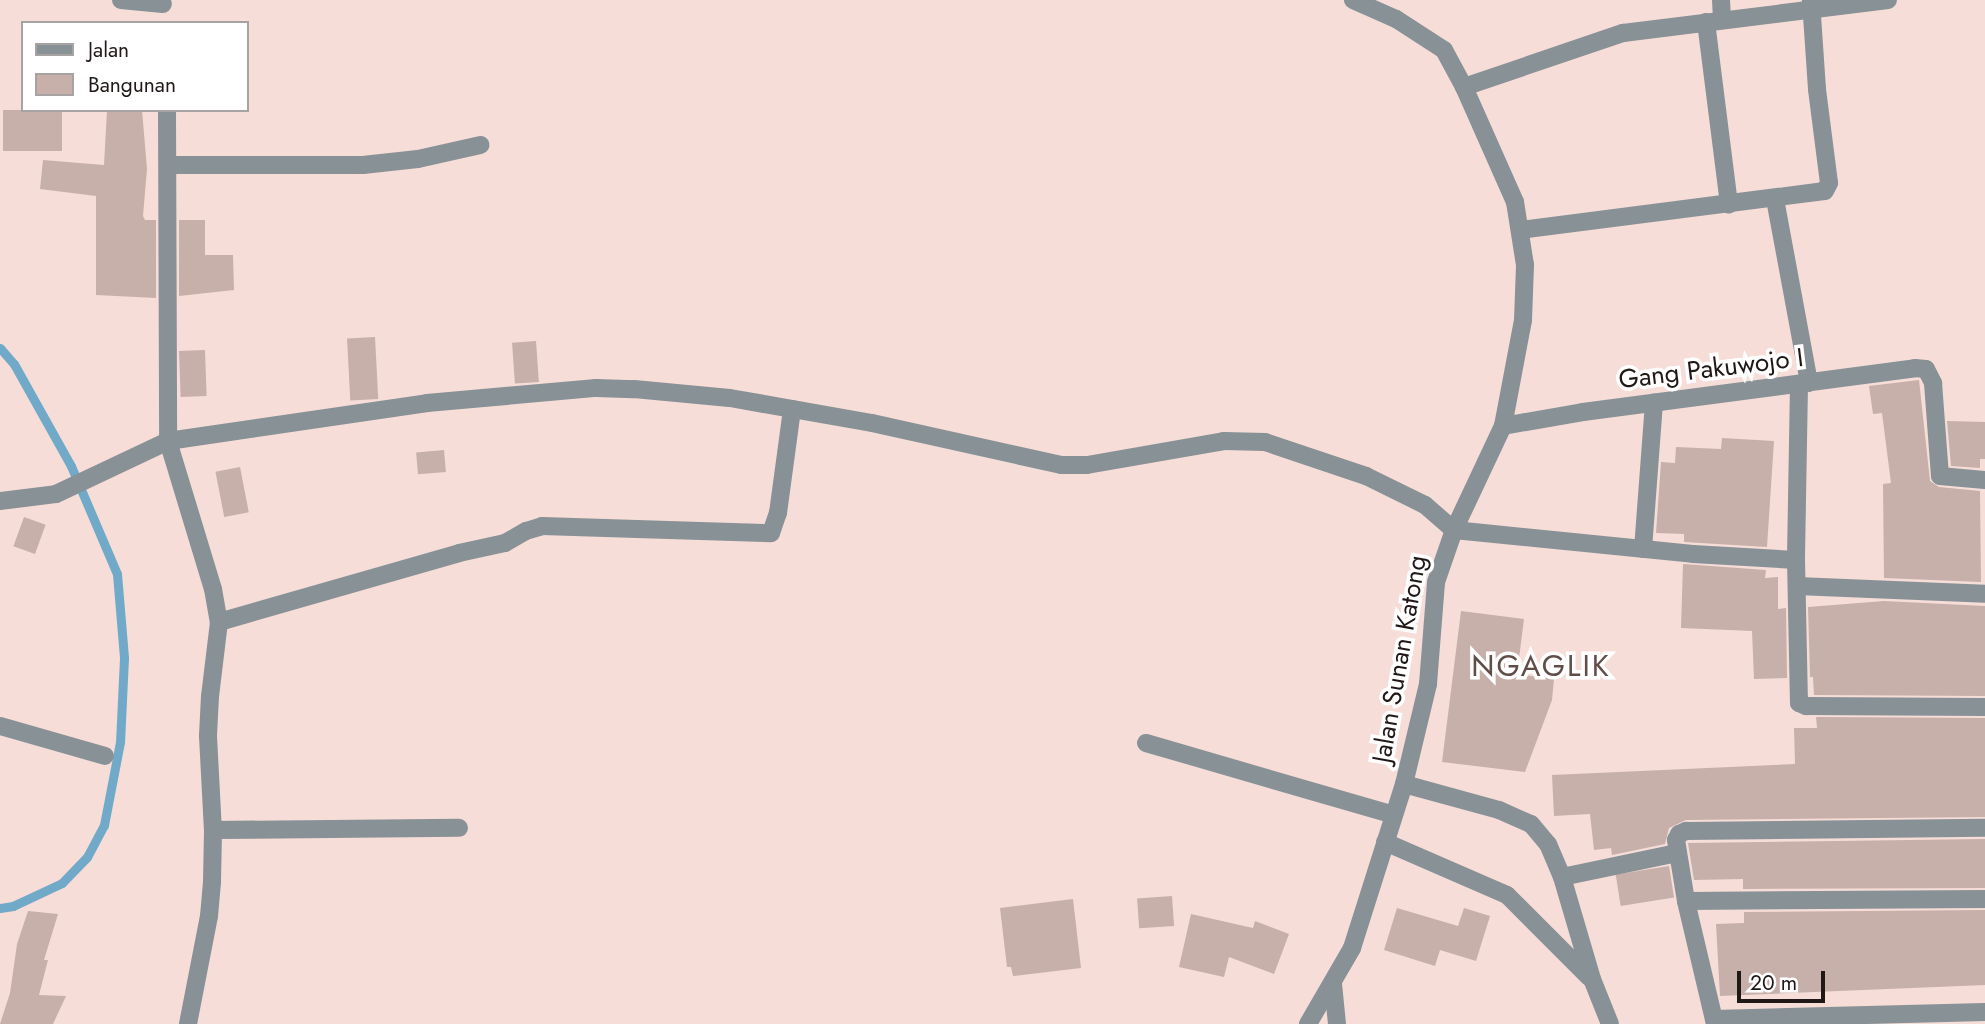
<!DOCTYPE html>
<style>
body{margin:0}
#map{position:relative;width:1985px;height:1024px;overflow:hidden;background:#f6ddd8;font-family:Jost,sans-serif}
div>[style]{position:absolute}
.stream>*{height:9px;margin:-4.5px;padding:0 4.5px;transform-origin:4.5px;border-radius:4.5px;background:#71aac8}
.building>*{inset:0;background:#c7afaa;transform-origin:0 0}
.minor>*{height:18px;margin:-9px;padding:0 9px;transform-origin:9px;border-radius:9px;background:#889196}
span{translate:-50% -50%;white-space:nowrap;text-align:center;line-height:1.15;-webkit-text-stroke:7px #fff;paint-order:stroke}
.street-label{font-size:26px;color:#201816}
.quarter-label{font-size:30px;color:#614d48;letter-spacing:2px}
.legend{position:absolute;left:21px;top:21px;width:228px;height:91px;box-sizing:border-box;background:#fff;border:2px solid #a6a3a2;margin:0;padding:9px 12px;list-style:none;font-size:21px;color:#201816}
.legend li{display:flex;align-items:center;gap:14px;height:35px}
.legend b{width:35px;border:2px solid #a6a3a2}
.scale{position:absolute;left:1737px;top:971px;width:88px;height:32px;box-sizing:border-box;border:4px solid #201816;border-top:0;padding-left:9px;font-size:21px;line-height:24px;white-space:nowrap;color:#201816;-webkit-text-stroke:5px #fff;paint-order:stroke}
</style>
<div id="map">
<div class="stream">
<div style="left:0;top:348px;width:21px;rotate:49deg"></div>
<div style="left:14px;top:364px;width:117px;rotate:60.8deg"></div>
<div style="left:71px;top:466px;width:117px;rotate:66.9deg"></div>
<div style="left:117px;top:574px;width:84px;rotate:85.2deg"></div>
<div style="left:124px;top:658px;width:84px;rotate:92.7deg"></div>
<div style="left:120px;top:742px;width:85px;rotate:100.9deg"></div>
<div style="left:104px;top:825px;width:36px;rotate:118deg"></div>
<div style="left:87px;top:857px;width:36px;rotate:134deg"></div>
<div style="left:62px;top:883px;width:54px;rotate:154.9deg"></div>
<div style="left:13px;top:906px;width:13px;rotate:171deg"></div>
</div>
<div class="building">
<div style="left:3px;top:110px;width:59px;height:41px"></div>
<div style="clip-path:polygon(107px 110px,142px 110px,147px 169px,143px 216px,145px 220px,156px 220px,156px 298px,96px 295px,96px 196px,40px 189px,43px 160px,104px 165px)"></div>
<div style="clip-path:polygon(179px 220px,205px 220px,205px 255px,233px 255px,234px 290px,179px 296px)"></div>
<div style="left:375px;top:337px;width:62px;height:28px;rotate:87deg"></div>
<div style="left:536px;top:341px;width:41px;height:24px;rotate:86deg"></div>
<div style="left:205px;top:350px;width:46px;height:26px;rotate:88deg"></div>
<div style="clip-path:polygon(1919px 380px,1930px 481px,1939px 487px,1980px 491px,1981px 582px,1884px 578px,1883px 484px,1891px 483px,1882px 413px,1873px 414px,1869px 386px)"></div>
<div style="clip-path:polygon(1947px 421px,1985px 422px,1985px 459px,1980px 459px,1980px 468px,1951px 466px)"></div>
<div style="clip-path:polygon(1722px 438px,1774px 441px,1767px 547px,1684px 542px,1684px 534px,1656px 533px,1661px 462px,1675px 463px,1676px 447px,1721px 449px)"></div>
<div style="left:444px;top:450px;width:22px;height:28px;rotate:85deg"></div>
<div style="left:240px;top:467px;width:46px;height:25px;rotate:79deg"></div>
<div style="left:24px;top:517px;width:23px;height:31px;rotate:20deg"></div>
<div style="clip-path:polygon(1683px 564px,1766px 570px,1765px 578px,1778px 577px,1778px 609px,1786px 608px,1787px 678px,1754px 679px,1752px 631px,1681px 628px)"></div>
<div style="clip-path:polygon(1884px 601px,1985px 606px,1985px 696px,1814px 695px,1813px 677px,1810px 677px,1808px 607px)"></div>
<div style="clip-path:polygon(1461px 611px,1524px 619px,1517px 674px,1554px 679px,1552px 700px,1525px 772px,1442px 762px)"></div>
<div style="clip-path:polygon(1816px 717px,1985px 718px,1985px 817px,1686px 820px,1669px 828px,1665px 844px,1612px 855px,1611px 848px,1594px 850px,1590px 814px,1554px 816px,1552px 775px,1795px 764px,1794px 728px,1817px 728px)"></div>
<div style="clip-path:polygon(1985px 839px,1985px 888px,1743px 889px,1743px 879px,1694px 880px,1688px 843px)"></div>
<div style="left:1669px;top:866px;width:32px;height:54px;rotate:81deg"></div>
<div style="left:1172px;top:896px;width:30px;height:35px;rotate:86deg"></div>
<div style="clip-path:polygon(1073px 899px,1081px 968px,1013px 976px,1011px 967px,1007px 967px,1000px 908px)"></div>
<div style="clip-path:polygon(1397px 908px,1458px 926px,1464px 908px,1490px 916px,1476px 961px,1440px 950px,1435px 966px,1384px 950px)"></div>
<div style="clip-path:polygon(1985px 910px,1985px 985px,1720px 996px,1716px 924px,1744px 923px,1744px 912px)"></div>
<div style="clip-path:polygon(28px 911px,58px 914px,44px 960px,48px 960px,39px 995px,66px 996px,53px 1024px,0 1024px,10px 993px,17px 944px)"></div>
<div style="clip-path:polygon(1191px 914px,1253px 928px,1255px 921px,1289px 934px,1274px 974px,1229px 957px,1224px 977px,1179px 967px)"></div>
</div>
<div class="minor">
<div style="left:121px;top:0;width:42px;rotate:5.4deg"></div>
<div style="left:1721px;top:0;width:20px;rotate:87deg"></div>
<div style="left:1706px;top:22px;width:184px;rotate:82.8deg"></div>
<div style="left:1464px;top:87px;width:168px;rotate:-18.8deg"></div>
<div style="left:1623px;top:33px;width:267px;rotate:-7.1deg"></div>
<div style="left:167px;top:110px;width:331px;rotate:89.8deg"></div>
<div style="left:168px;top:441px;width:155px;rotate:73.1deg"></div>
<div style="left:213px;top:589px;width:34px;rotate:80deg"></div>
<div style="left:219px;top:622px;width:75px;rotate:96.9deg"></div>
<div style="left:210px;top:696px;width:40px;rotate:92.9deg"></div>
<div style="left:208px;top:736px;width:94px;rotate:87deg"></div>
<div style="left:213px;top:830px;width:52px;rotate:91.1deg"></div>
<div style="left:212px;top:882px;width:34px;rotate:95deg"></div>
<div style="left:209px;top:916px;width:110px;rotate:101deg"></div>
<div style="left:169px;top:165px;width:194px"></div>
<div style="left:363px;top:165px;width:55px;rotate:-6.2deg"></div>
<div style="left:418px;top:159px;width:64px;rotate:-12.7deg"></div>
<div style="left:1775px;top:199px;width:187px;rotate:79.5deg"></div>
<div style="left:1520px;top:230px;width:307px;rotate:-7.3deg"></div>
<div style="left:1825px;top:191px;width:9px;rotate:-63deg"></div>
<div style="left:1829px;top:183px;width:95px;rotate:-97.3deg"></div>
<div style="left:1817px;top:89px;width:89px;rotate:-93.9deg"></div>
<div style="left:1799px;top:385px;width:175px;rotate:91deg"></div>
<div style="left:1796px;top:560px;width:143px;rotate:88.8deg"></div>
<div style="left:1799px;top:703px;width:8px;rotate:23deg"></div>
<div style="left:1806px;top:706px;width:179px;rotate:0.3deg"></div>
<div style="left:1503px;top:426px;width:81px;rotate:-9.9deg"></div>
<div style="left:1583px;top:412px;width:335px;rotate:-7.5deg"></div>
<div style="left:1915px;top:368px;width:11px;rotate:5deg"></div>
<div style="left:1926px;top:369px;width:16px;rotate:63deg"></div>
<div style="left:1933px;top:383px;width:93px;rotate:85.7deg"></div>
<div style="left:1940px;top:476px;width:45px;rotate:5.1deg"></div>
<div style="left:0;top:501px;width:56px;rotate:-7.1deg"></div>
<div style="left:56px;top:494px;width:124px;rotate:-25.3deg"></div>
<div style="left:168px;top:441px;width:262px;rotate:-8.3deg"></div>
<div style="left:427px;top:403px;width:170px;rotate:-5.1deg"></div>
<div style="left:596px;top:388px;width:38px;rotate:2deg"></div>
<div style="left:634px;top:389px;width:96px;rotate:5.4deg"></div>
<div style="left:730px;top:398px;width:144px;rotate:10deg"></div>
<div style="left:872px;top:423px;width:194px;rotate:12.5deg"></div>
<div style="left:1061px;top:465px;width:26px"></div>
<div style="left:1087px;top:465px;width:139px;rotate:-9.9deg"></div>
<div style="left:1224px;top:441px;width:41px;rotate:1.4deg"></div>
<div style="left:1265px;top:442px;width:107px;rotate:18.6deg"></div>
<div style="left:1366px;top:476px;width:66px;rotate:26.2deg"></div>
<div style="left:1425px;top:505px;width:38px;rotate:41deg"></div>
<div style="left:1454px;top:530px;width:240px;rotate:5.7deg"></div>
<div style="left:1693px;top:554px;width:103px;rotate:3.3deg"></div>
<div style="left:1643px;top:549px;width:147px;rotate:-85.7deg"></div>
<div style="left:1797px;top:586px;width:188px;rotate:2.4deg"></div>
<div style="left:219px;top:622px;width:250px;rotate:-16deg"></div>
<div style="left:459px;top:553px;width:47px;rotate:-12.3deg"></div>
<div style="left:505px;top:543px;width:24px;rotate:-30deg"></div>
<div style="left:526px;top:531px;width:17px;rotate:-17deg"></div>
<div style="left:542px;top:526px;width:229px;rotate:1.8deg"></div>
<div style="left:771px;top:533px;width:21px;rotate:-71deg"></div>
<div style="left:778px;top:513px;width:105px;rotate:-82.3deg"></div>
<div style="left:0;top:726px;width:109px;rotate:15.9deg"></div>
<div style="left:1146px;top:743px;width:258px;rotate:16.2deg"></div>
<div style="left:1404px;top:784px;width:98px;rotate:15.3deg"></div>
<div style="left:1499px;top:810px;width:35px;rotate:24deg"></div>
<div style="left:1531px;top:824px;width:26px;rotate:50deg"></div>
<div style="left:1548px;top:844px;width:36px;rotate:67deg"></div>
<div style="left:1562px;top:877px;width:106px;rotate:73.6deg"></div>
<div style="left:1592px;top:979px;width:48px;rotate:68.2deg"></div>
<div style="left:213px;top:830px;width:246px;rotate:-0.5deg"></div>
<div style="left:1385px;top:842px;width:133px;rotate:23.5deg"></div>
<div style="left:1507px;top:895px;width:116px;rotate:45deg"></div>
<div style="left:1562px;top:877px;width:117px;rotate:-11.8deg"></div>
<div style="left:1686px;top:901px;width:299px;rotate:-0.4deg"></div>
<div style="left:1333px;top:984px;width:40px;rotate:84.3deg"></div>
<div style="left:1714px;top:1019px;width:271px;rotate:-1.5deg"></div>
<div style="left:1308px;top:1024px;width:88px;rotate:-59.9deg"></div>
<div style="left:1352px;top:948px;width:172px;rotate:-72.4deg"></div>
<div style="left:1404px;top:784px;width:103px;rotate:-76.5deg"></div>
<div style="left:1428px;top:684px;width:102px;rotate:-85.5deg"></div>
<div style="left:1436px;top:582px;width:55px;rotate:-70.9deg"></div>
<div style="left:1454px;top:530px;width:115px;rotate:-64.8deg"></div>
<div style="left:1503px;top:426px;width:108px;rotate:-79.3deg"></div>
<div style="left:1523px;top:320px;width:55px;rotate:-87.9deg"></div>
<div style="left:1525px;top:265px;width:64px;rotate:-99deg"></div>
<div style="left:1515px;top:202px;width:126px;rotate:-113.9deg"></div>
<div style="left:1464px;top:87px;width:42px;rotate:-118.4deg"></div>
<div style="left:1444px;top:50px;width:57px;rotate:-147.1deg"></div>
<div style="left:1396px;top:19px;width:47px;rotate:-156.2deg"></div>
<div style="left:1715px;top:1024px;width:126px;rotate:-103.3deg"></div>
<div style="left:1686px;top:901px;width:62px;rotate:-99.3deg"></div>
<div style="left:1676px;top:840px;width:7px;rotate:-63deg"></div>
<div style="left:1679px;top:834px;width:8px;rotate:-23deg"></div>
<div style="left:1686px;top:831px;width:299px;rotate:-0.6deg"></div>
</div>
<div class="street-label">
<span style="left:1711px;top:369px;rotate:-7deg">Gang Pakuwojo I</span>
<span style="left:1400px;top:659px;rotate:-80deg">Jalan Sunan Katong</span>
</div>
<div class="quarter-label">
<span style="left:1541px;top:666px">NGAGLIK</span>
</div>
<ul class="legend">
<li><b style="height:9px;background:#889196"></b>Jalan</li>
<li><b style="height:19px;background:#c7afaa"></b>Bangunan</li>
</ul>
<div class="scale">20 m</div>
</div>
